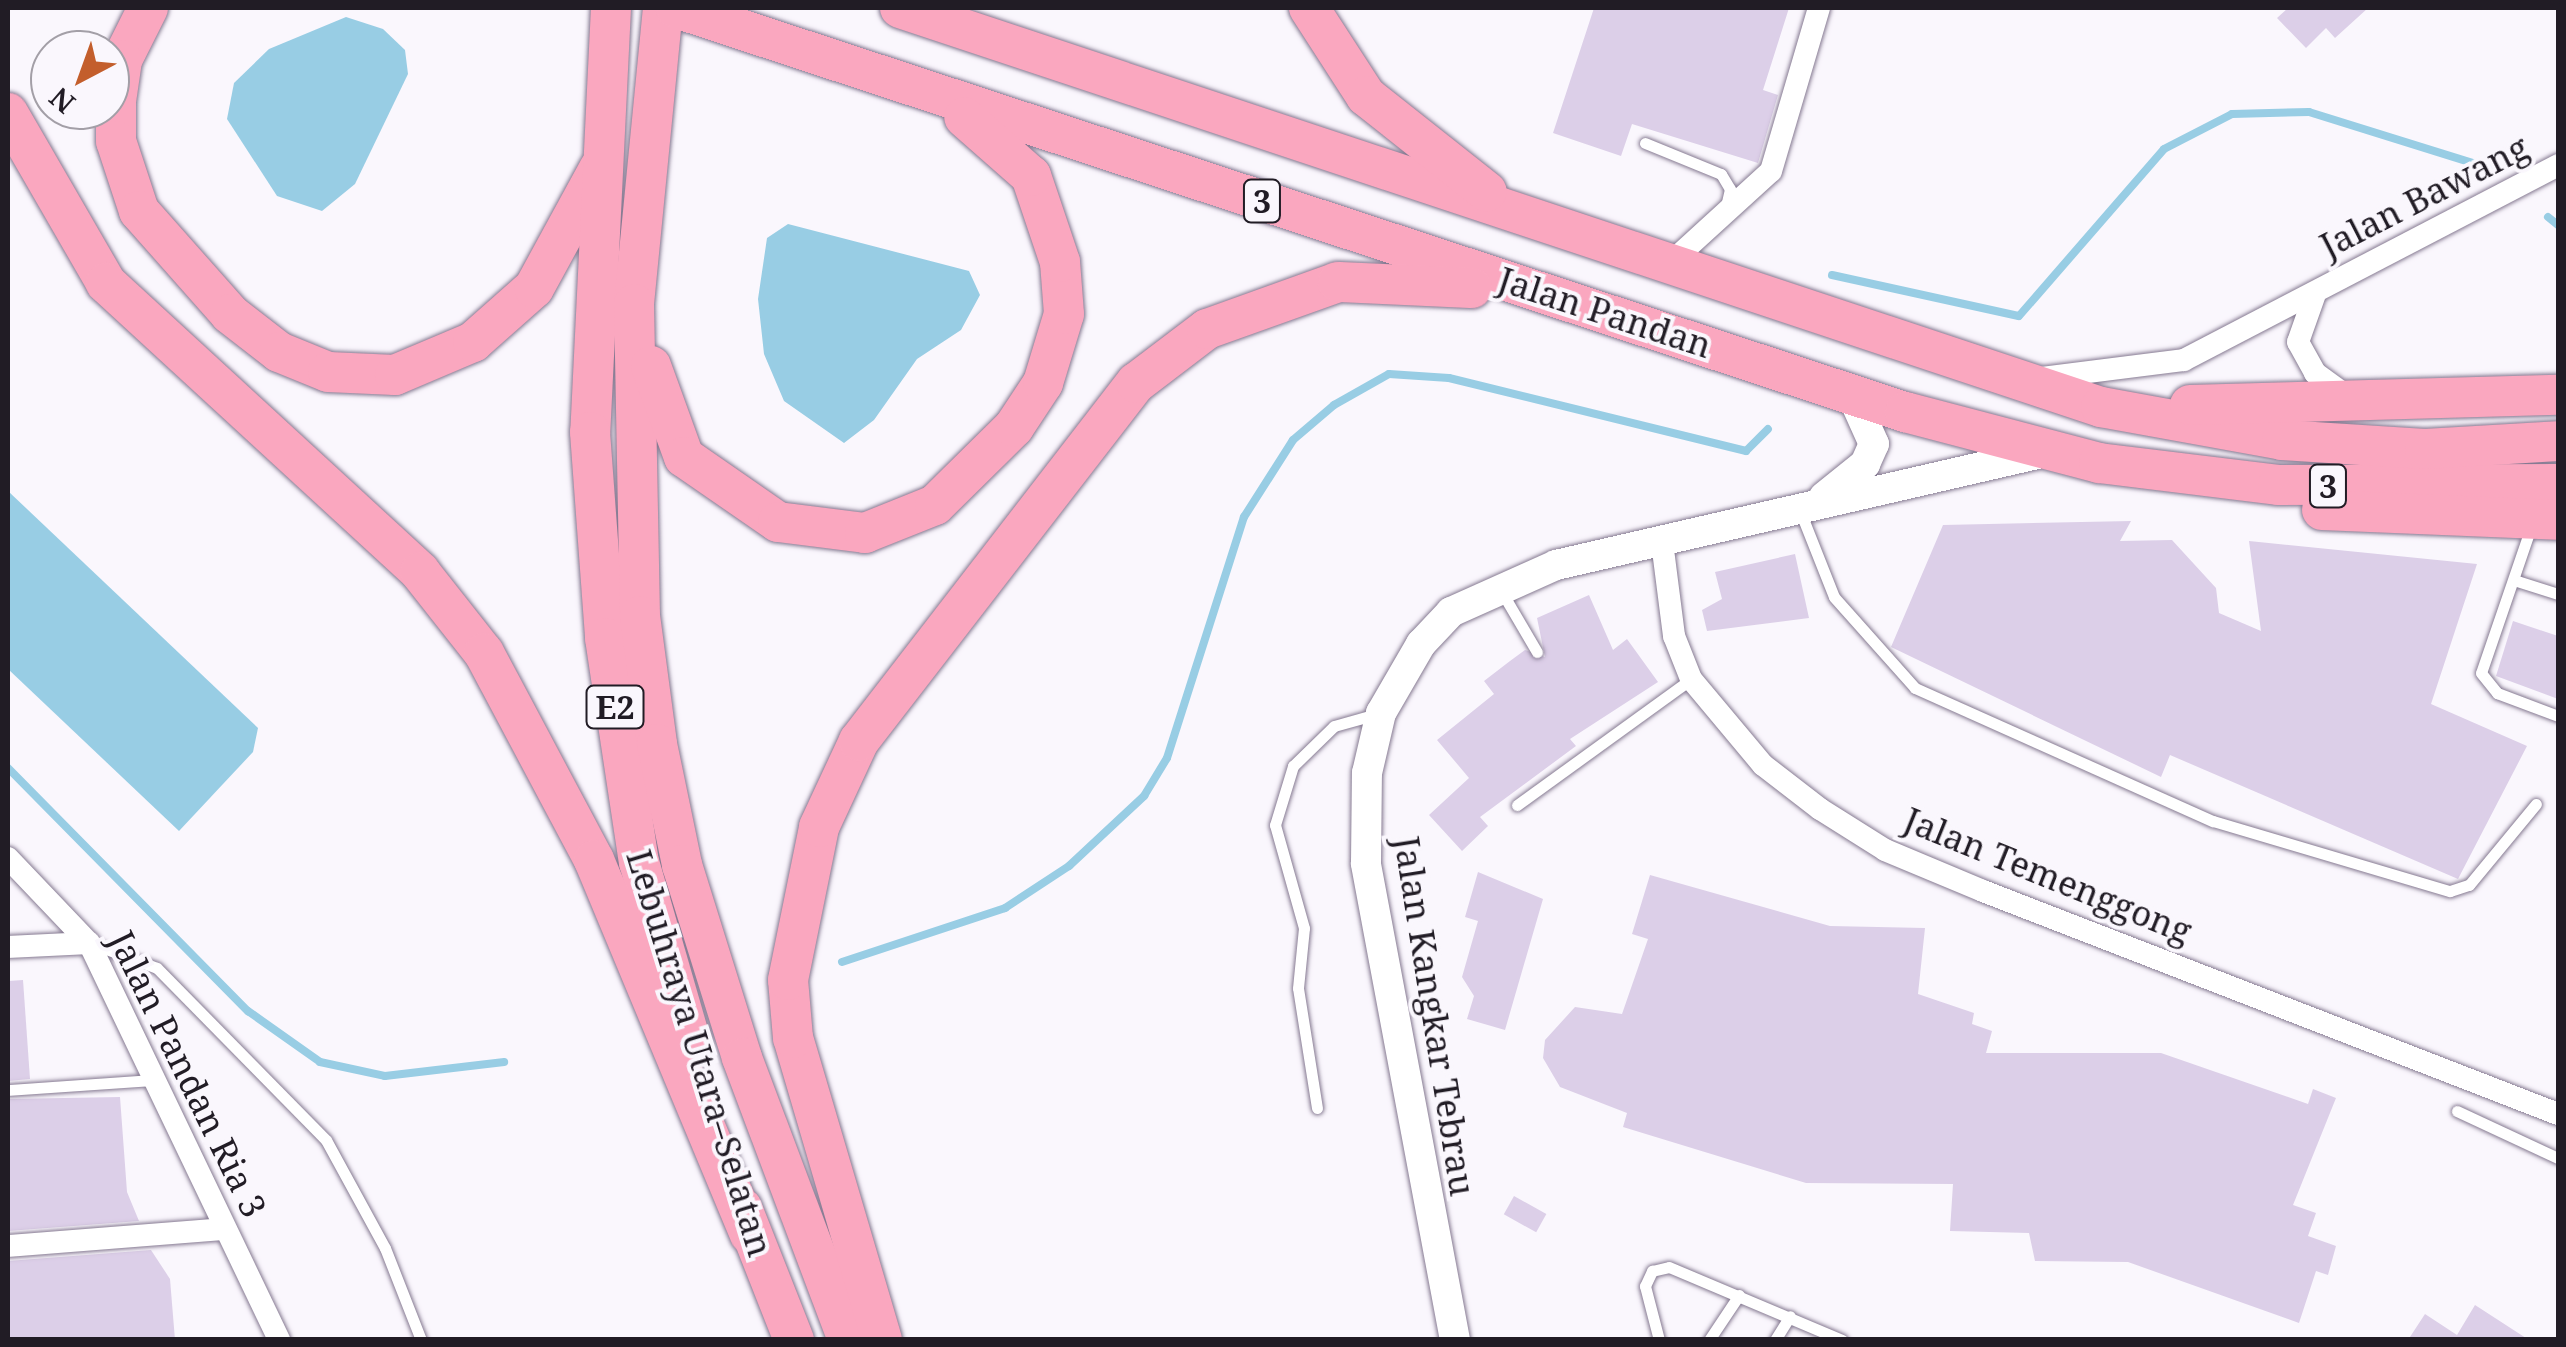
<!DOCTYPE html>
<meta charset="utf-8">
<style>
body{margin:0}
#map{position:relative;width:2566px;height:1347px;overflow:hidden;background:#faf7fd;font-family:"Noto Serif",serif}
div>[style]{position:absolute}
.water>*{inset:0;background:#98cde4}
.stream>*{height:8px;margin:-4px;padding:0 4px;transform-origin:4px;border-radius:4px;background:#98cde4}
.building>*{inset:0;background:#dccfe8;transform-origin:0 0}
.roads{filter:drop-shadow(0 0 2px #857991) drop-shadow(0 0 2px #857991)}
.lane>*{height:11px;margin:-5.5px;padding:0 5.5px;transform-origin:5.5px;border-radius:5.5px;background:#fff}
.street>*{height:22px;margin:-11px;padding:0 11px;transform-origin:11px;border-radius:11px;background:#fff}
.secondary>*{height:30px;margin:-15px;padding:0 15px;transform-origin:15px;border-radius:15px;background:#fff}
.highway>*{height:40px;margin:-20px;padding:0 20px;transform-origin:20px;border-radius:20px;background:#faa7bf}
span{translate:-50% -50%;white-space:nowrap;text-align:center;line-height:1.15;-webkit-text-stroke:8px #faf7fd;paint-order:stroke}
.shield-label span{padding:2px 8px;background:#faf7fd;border:2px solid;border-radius:8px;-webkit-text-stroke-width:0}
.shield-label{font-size:32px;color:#211c25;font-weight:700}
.street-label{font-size:35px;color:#211c25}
.frame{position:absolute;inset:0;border:10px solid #211c25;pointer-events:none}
.north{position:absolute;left:30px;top:30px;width:100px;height:100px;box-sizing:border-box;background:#faf7fd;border:2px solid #a39fa7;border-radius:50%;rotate:221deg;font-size:28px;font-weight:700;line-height:40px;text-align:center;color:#211c25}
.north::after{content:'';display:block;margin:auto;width:35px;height:45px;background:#c35e2c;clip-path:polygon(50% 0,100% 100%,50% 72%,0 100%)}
</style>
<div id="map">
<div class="water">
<div style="clip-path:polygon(346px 17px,383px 29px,405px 50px,408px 74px,355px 184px,322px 211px,277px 196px,227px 119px,234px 83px,269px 49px)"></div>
<div style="clip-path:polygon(788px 224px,969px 271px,980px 295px,961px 330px,917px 359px,874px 420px,844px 443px,784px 401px,764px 354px,758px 299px,767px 238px)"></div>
<div style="clip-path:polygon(8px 491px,258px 728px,253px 752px,179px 831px,8px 669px)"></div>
</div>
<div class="stream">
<div style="left:2548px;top:217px;width:13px;rotate:39deg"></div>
<div style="left:1832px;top:275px;width:191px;rotate:12.4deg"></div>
<div style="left:2019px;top:316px;width:221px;rotate:-49deg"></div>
<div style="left:2164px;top:149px;width:76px;rotate:-27.2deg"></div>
<div style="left:2232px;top:114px;width:77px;rotate:-1.5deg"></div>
<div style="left:2309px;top:112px;width:192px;rotate:17.3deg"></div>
<div style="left:8px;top:768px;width:342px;rotate:45.4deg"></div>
<div style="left:248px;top:1011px;width:88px;rotate:35.3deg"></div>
<div style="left:320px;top:1062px;width:66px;rotate:12.2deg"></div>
<div style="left:385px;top:1076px;width:120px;rotate:-6.7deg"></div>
<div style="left:842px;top:962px;width:172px;rotate:-18.3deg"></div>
<div style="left:1005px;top:908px;width:77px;rotate:-33.3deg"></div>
<div style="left:1069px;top:866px;width:103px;rotate:-43deg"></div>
<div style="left:1144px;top:796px;width:44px;rotate:-58.8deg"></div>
<div style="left:1167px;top:758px;width:253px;rotate:-72.3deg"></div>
<div style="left:1244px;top:517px;width:91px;rotate:-57.5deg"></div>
<div style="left:1293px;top:440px;width:54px;rotate:-40.5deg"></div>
<div style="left:1334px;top:405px;width:63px;rotate:-29.4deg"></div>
<div style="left:1389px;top:374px;width:60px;rotate:3.8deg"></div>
<div style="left:1449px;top:378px;width:306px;rotate:13.8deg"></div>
<div style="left:1746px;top:451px;width:31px;rotate:-45deg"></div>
</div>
<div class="building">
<div style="clip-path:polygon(1594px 8px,1789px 8px,1763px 90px,1778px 95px,1758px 163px,1632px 124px,1621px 156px,1553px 133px)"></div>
<div style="clip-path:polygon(2288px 8px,2368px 8px,2335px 38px,2326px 28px,2306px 48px,2277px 18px)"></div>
<div style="clip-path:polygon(2131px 521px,2120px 541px,2172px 540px,2216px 588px,2219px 613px,2261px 631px,2249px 541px,2477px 564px,2431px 704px,2527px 746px,2458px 879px,2170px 755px,2161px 777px,1891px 647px,1943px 525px)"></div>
<div style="clip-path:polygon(1795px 554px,1809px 618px,1707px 631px,1702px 610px,1722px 599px,1715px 572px)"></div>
<div style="clip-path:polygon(1589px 595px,1613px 650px,1627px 639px,1658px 682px,1570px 739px,1576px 746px,1480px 817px,1488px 826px,1462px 851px,1429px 815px,1469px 778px,1437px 740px,1494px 694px,1484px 681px,1510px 661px,1525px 650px,1545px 657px,1537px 618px)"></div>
<div style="clip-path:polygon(2513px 621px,2558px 636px,2558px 699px,2496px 676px)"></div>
<div style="clip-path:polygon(1478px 872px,1543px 899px,1505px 1030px,1467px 1019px,1474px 996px,1462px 977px,1478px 921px,1465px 917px)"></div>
<div style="clip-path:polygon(1650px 875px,1830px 926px,1925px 928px,1918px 994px,1974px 1013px,1972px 1024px,1992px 1031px,1986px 1053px,2161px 1053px,2308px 1104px,2313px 1089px,2336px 1098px,2293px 1205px,2316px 1213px,2308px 1236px,2336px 1246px,2328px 1275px,2316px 1271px,2299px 1323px,2128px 1262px,2035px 1261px,2029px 1233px,1950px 1231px,1953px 1184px,1806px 1183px,1623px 1127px,1627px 1113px,1560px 1087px,1543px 1058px,1545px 1040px,1575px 1007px,1622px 1014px,1648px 939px,1632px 934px)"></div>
<div style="clip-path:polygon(23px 980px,30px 1079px,8px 1081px,8px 981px)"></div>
<div style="clip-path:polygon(120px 1097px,127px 1192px,139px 1221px,8px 1231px,8px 1099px)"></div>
<div style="left:1514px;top:1196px;width:37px;height:21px;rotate:29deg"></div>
<div style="clip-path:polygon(151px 1250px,170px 1279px,175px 1340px,8px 1340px,8px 1261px)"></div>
<div style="clip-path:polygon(2475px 1305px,2529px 1340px,2408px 1340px,2425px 1314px,2457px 1335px)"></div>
</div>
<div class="roads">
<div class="lane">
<div style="left:1645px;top:143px;width:82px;rotate:22.2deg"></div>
<div style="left:1721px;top:174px;width:17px;rotate:59deg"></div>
<div style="left:1730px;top:189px;width:22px;rotate:103deg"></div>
<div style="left:1800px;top:511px;width:92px;rotate:68.4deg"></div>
<div style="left:1834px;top:597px;width:122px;rotate:48.3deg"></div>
<div style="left:1915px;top:688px;width:326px;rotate:24.1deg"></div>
<div style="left:2213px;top:821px;width:247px;rotate:16.5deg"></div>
<div style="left:2450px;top:891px;width:20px;rotate:-18deg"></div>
<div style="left:2469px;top:885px;width:105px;rotate:-50.4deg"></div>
<div style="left:2532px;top:524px;width:157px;rotate:108.9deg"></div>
<div style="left:2481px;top:673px;width:26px;rotate:51deg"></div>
<div style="left:2497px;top:693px;width:65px;rotate:20.7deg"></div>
<div style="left:2517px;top:581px;width:43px;rotate:17.6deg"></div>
<div style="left:1500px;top:589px;width:73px;rotate:59.6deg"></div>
<div style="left:1517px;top:805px;width:215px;rotate:-35.9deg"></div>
<div style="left:93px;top:944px;width:68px;rotate:20.6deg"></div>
<div style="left:157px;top:968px;width:241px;rotate:45.5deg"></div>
<div style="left:326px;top:1140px;width:123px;rotate:61.4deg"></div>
<div style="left:385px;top:1248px;width:99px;rotate:68.6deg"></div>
<div style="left:8px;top:1090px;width:143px;rotate:-4deg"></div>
<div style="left:1317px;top:1108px;width:121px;rotate:-99deg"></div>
<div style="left:1298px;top:988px;width:60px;rotate:-84.3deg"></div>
<div style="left:1304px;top:928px;width:107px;rotate:-105.7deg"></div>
<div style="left:1275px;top:825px;width:62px;rotate:-73deg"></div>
<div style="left:1293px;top:766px;width:57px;rotate:-44.3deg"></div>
<div style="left:1334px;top:726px;width:45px;rotate:-15.6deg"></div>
<div style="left:2457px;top:1111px;width:111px;rotate:25deg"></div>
<div style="left:1659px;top:1340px;width:56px;rotate:-104.5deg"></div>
<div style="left:1645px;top:1286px;width:17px;rotate:-65deg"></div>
<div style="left:1652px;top:1271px;width:17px;rotate:-13deg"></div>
<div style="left:1669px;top:1267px;width:188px;rotate:22.9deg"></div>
<div style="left:1709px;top:1340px;width:54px;rotate:-56.3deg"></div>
<div style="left:1775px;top:1340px;width:28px;rotate:-58deg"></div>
</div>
<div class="street">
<div style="left:1668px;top:265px;width:139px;rotate:-42.4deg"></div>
<div style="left:1771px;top:171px;width:170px;rotate:-73.6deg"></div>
<div style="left:2315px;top:294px;width:51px;rotate:109.5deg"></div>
<div style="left:2298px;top:342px;width:35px;rotate:61deg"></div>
<div style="left:2315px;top:373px;width:39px;rotate:36deg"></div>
<div style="left:2041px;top:378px;width:144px;rotate:-7.2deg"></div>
<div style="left:2184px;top:360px;width:422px;rotate:-27.5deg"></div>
<div style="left:1662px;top:542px;width:95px;rotate:82.7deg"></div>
<div style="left:1674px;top:636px;width:46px;rotate:68.4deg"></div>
<div style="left:1691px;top:679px;width:112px;rotate:50.1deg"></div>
<div style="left:1763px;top:765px;width:72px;rotate:37.7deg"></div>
<div style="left:1820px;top:809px;width:77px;rotate:32.2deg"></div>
<div style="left:1885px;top:850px;width:106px;rotate:22.7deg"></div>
<div style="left:1983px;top:891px;width:617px;rotate:21.2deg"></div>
<div style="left:8px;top:858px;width:117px;rotate:46.4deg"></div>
<div style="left:89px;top:943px;width:440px;rotate:64.4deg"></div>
<div style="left:8px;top:947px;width:81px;rotate:-2.8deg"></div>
<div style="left:8px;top:1246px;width:217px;rotate:-4.5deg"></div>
</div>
<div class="secondary">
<div style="left:1824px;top:497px;width:53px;rotate:-38.8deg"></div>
<div style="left:1865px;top:464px;width:22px;rotate:-66deg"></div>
<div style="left:1874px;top:444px;width:54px;rotate:-114.2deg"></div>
<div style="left:1455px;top:1340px;width:485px;rotate:-100.6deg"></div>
<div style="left:1366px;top:863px;width:90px;rotate:-89.4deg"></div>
<div style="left:1367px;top:773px;width:62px;rotate:-76.9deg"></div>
<div style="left:1381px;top:713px;width:80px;rotate:-59.9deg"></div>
<div style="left:1421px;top:644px;width:44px;rotate:-46.8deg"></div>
<div style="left:1451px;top:612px;width:115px;rotate:-24.1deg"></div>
<div style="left:1556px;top:565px;width:503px;rotate:-12.99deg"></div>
</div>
<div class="highway">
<div style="left:148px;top:8px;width:58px;rotate:116.6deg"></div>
<div style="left:122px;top:60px;width:41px;rotate:98.3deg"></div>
<div style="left:116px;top:101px;width:40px;rotate:90deg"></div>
<div style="left:116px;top:141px;width:74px;rotate:71.8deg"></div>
<div style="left:139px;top:211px;width:137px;rotate:48.5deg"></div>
<div style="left:230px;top:314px;width:62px;rotate:37.8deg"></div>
<div style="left:279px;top:352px;width:53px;rotate:22.2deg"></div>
<div style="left:328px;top:372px;width:67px;rotate:2.6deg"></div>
<div style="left:395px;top:375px;width:85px;rotate:-22.9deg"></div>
<div style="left:473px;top:342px;width:81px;rotate:-41.5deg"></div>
<div style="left:534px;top:288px;width:136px;rotate:-61.4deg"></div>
<div style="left:611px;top:8px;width:425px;rotate:92.8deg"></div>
<div style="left:590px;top:432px;width:207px;rotate:85.8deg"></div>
<div style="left:605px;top:638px;width:227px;rotate:81.4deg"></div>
<div style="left:639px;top:862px;width:187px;rotate:73.9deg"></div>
<div style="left:663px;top:8px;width:297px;rotate:95.6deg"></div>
<div style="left:634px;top:304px;width:312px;rotate:88.9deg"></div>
<div style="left:640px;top:616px;width:129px;rotate:82.4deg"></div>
<div style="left:657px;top:744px;width:124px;rotate:78.3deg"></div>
<div style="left:682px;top:865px;width:202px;rotate:72.7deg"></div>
<div style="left:742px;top:1058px;width:301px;rotate:69.4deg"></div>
<div style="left:676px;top:8px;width:1294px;rotate:18.2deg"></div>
<div style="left:1905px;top:412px;width:201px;rotate:14.7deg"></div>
<div style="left:2099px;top:463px;width:180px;rotate:7deg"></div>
<div style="left:2278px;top:485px;width:280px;rotate:-0.2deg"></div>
<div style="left:900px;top:8px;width:1266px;rotate:18.38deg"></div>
<div style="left:2101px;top:407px;width:184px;rotate:10.3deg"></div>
<div style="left:2282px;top:440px;width:143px;rotate:3.6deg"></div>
<div style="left:2425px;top:449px;width:133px;rotate:-3.4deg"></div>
<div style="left:1309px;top:8px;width:105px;rotate:57.1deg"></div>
<div style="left:1366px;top:96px;width:154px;rotate:38.4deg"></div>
<div style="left:8px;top:113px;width:196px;rotate:60deg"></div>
<div style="left:106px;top:283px;width:427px;rotate:42.6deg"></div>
<div style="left:420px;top:572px;width:103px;rotate:51.7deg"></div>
<div style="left:484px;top:653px;width:234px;rotate:62deg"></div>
<div style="left:594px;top:860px;width:405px;rotate:67.4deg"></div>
<div style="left:651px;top:366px;width:97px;rotate:70.1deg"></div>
<div style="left:684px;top:457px;width:114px;rotate:34.7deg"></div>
<div style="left:778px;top:522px;width:88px;rotate:7.2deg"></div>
<div style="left:865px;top:533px;width:75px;rotate:-21.8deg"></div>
<div style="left:935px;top:505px;width:111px;rotate:-44.6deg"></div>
<div style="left:1014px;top:427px;width:53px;rotate:-56.6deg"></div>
<div style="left:1043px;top:383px;width:72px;rotate:-73.1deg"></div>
<div style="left:1064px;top:314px;width:52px;rotate:-94.4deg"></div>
<div style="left:1060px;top:262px;width:91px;rotate:-108.6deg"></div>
<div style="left:1031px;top:176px;width:89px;rotate:-138.6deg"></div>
<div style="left:2190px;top:405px;width:368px;rotate:-1.6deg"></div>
<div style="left:2322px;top:510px;width:236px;rotate:2.4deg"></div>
<div style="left:742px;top:1208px;width:142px;rotate:68.5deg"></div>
<div style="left:882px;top:1340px;width:315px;rotate:-106.4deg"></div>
<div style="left:793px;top:1038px;width:58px;rotate:-94.9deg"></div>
<div style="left:788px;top:980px;width:156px;rotate:-78.5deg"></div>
<div style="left:819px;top:827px;width:95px;rotate:-65.1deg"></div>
<div style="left:859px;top:741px;width:453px;rotate:-52.3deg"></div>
<div style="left:1136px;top:383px;width:89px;rotate:-37.3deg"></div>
<div style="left:1207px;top:329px;width:139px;rotate:-19.7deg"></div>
<div style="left:1338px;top:282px;width:134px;rotate:2.6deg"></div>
</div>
</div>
<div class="shield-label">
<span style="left:1262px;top:201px">3</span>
<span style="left:2328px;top:486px">3</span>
<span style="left:615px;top:707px">E2</span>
</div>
<div class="street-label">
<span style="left:2424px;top:196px;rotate:-27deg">Jalan Bawang</span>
<span style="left:1605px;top:312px;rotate:18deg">Jalan Pandan</span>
<span style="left:2048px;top:875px;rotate:22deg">Jalan Temenggong</span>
<span style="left:1435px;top:1016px;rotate:81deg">Jalan Kangkar Tebrau</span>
<span style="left:700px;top:1053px;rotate:73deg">Lebuhraya Utara–Selatan</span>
<span style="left:188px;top:1074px;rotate:64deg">Jalan Pandan Ria 3</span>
</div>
<div class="frame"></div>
<div class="north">N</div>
</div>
